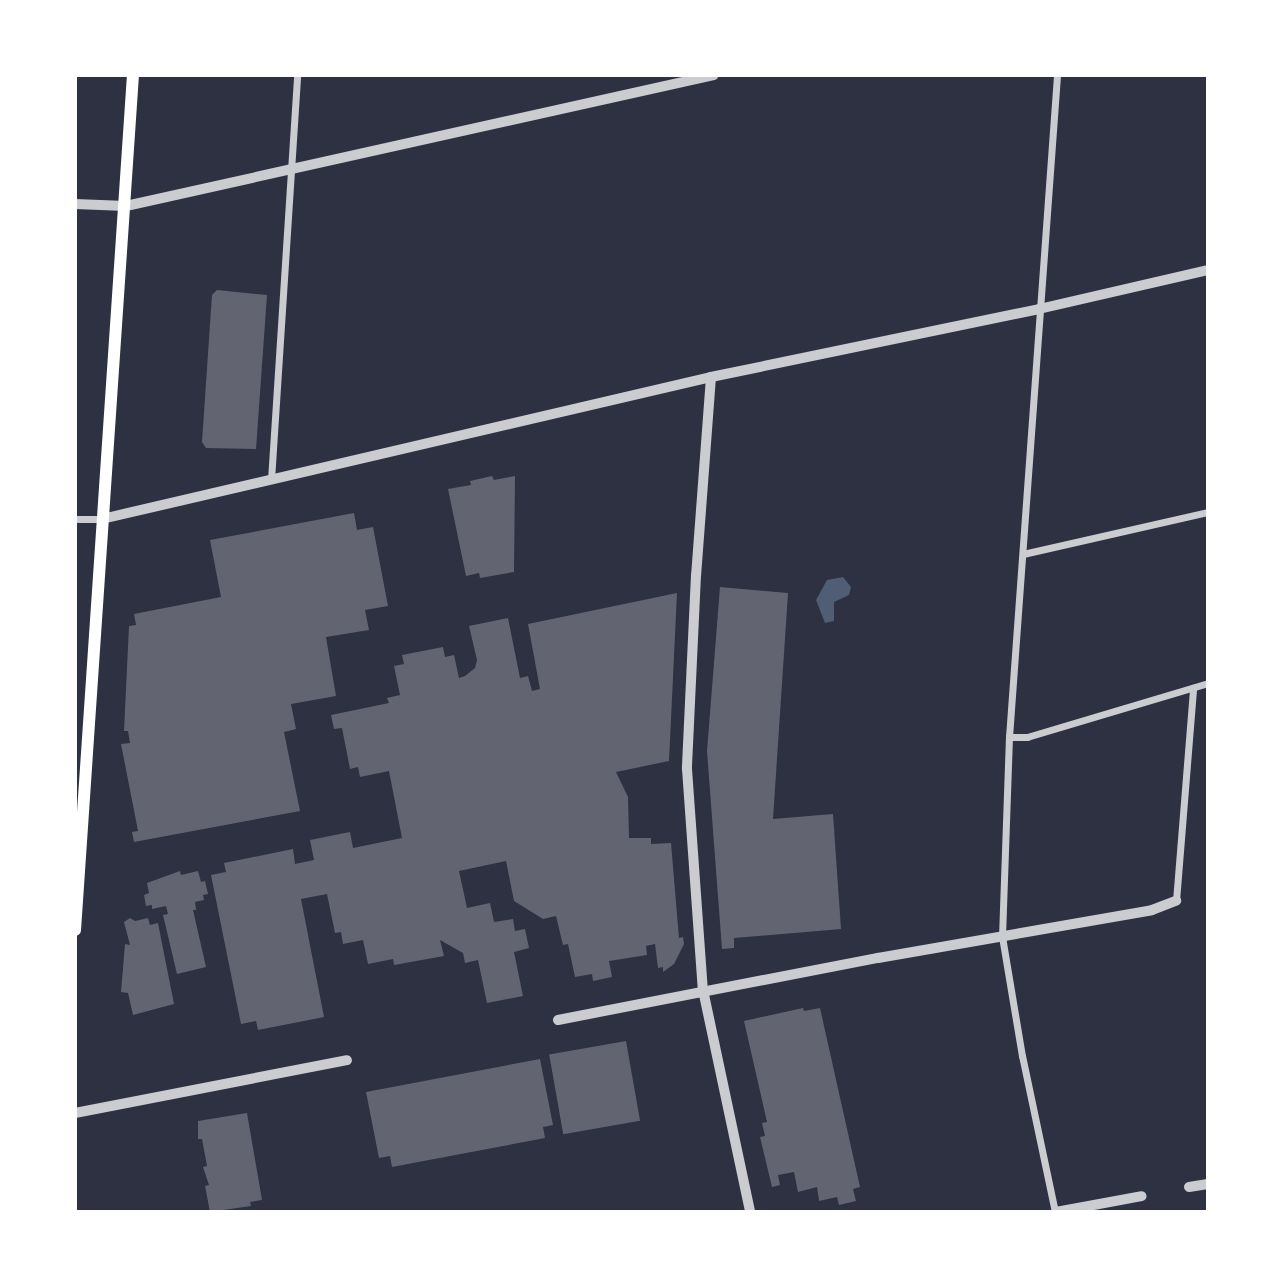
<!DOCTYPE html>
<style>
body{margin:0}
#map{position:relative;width:1283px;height:1287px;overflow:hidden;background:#2d3142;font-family:Mulish,sans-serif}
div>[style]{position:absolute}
.water>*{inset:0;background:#4f5d75}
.building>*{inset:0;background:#626471;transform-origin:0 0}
.minor>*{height:7px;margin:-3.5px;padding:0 3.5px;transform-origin:3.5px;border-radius:3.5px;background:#caccd0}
.tertiary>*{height:10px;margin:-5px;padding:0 5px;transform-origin:5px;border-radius:5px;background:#caccd0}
.secondary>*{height:12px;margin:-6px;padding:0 6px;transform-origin:6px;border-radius:6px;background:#fff}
span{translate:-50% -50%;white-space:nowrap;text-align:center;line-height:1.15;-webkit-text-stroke:6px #fff;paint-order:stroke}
.frame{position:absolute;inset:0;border:77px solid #fff;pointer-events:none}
</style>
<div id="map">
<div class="water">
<div style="clip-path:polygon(843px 577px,851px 587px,849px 595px,834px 602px,834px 621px,825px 623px,816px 600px,827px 580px)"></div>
</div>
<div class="building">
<div style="clip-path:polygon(217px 290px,267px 295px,256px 449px,206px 448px,202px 442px,212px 295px)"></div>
<div style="clip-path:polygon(492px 476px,494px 480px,515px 476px,514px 572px,480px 578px,479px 573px,466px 576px,448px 489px,471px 485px,470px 481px)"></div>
<div style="clip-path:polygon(354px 513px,357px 530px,373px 527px,388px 606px,365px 610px,369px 630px,326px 637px,336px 696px,291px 704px,296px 729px,284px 732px,300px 811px,134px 842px,132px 832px,138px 831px,121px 744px,130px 743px,128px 731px,124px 731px,129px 626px,136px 625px,134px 614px,221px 597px,210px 540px)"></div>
<div style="clip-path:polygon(720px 587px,788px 593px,773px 819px,833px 814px,841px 929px,734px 938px,734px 948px,722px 949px,707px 751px)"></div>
<div style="clip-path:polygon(677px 593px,669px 761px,616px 772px,628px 797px,629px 838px,651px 838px,651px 844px,671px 843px,679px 938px,683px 937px,684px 944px,674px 964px,663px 972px,663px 967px,658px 968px,655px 944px,646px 946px,647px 955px,609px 961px,612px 977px,593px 981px,592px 974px,575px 977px,568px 944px,563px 945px,556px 916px,543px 919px,514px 901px,506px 861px,459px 871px,467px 908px,490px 903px,494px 922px,513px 919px,515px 931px,525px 929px,529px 948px,514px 952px,523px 996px,487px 1003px,478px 960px,465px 963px,463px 953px,440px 940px,444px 956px,394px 965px,393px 959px,368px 964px,363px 940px,343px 944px,341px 932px,335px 933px,327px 894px,301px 899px,324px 1017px,258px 1030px,256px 1021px,241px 1024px,211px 875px,226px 872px,224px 863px,293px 849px,295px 864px,314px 860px,310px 840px,350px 832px,353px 848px,402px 838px,389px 771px,360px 777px,358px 767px,350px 769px,342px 728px,334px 729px,331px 715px,389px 703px,387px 698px,400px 695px,394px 666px,404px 664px,402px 655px,443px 647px,445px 657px,454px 655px,459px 678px,465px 676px,475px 668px,477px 660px,469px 626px,508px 618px,520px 678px,528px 676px,532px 691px,540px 689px,528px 624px)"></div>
<div style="clip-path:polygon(180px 871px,181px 875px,198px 871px,201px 882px,205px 881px,208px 894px,203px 895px,204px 900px,195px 902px,196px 910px,193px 910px,206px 967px,177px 974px,163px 915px,168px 914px,166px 906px,152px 909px,152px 905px,146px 906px,144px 895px,149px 893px,147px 883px)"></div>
<div style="clip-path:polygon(130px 918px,135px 921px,148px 918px,150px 925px,158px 923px,174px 1004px,133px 1015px,128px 993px,121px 992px,125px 944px,130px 945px,124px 922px)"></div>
<div style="clip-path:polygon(803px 1008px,804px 1011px,820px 1008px,860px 1187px,853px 1189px,856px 1201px,839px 1205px,837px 1197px,819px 1201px,817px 1187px,798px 1192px,794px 1172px,778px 1175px,780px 1185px,772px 1187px,760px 1137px,765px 1136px,762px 1123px,767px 1122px,744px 1021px)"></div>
<div style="left:626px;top:1041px;width:81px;height:78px;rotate:80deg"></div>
<div style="clip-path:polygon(540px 1059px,553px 1125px,543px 1127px,545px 1138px,392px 1167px,390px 1156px,379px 1158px,366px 1092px)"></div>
<div style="clip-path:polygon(247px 1113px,262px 1200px,250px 1202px,251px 1206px,210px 1212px,205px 1186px,209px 1185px,203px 1167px,207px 1166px,202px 1139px,198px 1139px,198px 1121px)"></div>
</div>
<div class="minor">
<div style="left:271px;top:480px;width:406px;rotate:-86.3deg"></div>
<div style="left:75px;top:519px;width:27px"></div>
<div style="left:1023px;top:554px;width:190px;rotate:-12.8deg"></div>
<div style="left:1009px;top:737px;width:18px"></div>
<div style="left:1027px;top:737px;width:189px;rotate:-16.6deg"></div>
<div style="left:1176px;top:901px;width:214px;rotate:-85.4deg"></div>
<div style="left:1055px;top:1212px;width:159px;rotate:-101.9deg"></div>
<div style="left:1022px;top:1056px;width:121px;rotate:-99.5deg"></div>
<div style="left:1002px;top:937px;width:200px;rotate:-88deg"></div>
<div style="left:1009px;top:737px;width:664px;rotate:-85.85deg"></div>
</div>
<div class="tertiary">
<div style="left:75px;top:204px;width:51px;rotate:2.2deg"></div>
<div style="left:126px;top:206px;width:602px;rotate:-12.56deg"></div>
<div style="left:711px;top:377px;width:199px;rotate:94.3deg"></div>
<div style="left:696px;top:575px;width:194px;rotate:92.7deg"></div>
<div style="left:687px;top:769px;width:222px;rotate:85.9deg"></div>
<div style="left:703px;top:990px;width:227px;rotate:78deg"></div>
<div style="left:102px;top:519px;width:625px;rotate:-13.13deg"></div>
<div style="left:711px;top:377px;width:335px;rotate:-11.7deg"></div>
<div style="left:1039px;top:309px;width:173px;rotate:-13deg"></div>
<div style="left:558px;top:1020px;width:326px;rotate:-11deg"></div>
<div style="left:878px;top:958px;width:278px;rotate:-9.9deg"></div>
<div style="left:1152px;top:910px;width:26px;rotate:-21deg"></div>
<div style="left:75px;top:1113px;width:277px;rotate:-11deg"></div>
<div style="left:1189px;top:1187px;width:19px;rotate:-9deg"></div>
<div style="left:1056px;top:1212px;width:87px;rotate:-10.5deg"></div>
</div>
<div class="secondary">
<div style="left:75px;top:930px;width:857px;rotate:-86.12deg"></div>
</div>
<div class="frame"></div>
</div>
